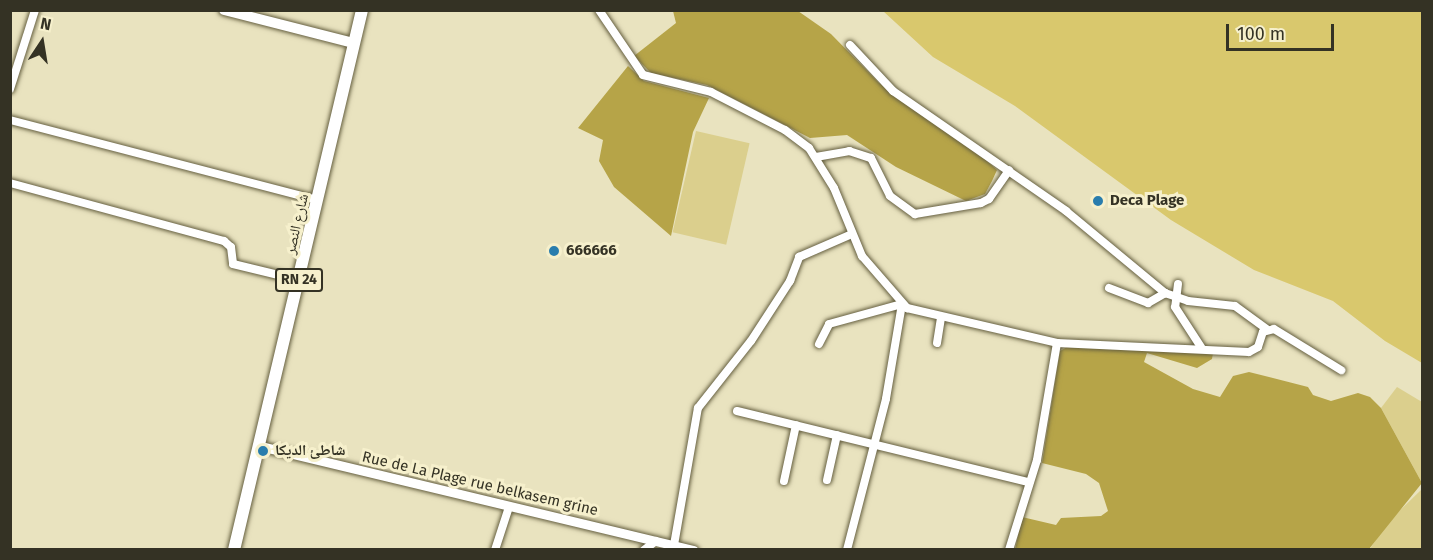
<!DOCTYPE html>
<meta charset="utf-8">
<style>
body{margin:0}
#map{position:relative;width:1433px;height:560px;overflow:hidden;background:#e9e3bf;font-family:"Fira Sans","Noto Naskh Arabic",sans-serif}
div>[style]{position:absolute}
.green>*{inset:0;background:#dbcf8d;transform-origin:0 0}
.forest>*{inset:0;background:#b6a448}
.water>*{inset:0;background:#d9c86d}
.roads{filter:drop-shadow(0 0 2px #655f40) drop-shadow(0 0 2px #655f40)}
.minor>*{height:8px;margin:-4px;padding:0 4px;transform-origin:4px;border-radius:4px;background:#fff}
.tertiary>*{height:9px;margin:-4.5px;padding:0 4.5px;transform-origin:4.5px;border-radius:4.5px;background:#fff}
.secondary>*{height:10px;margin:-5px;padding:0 5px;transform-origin:5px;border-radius:5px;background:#fff}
.primary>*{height:12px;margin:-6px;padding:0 6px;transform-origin:6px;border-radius:6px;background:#fff}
.dots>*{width:16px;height:16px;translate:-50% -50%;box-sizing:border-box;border:3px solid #f6f0cc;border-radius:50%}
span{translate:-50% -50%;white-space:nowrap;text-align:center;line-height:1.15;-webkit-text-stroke:6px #f6f0cc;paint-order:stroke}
.shield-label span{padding:2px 4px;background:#f6f0cc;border:2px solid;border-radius:4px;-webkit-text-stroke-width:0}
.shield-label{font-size:14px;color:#343224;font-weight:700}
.poi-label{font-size:15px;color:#343224;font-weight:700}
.left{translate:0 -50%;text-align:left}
.street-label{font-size:15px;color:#343224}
.frame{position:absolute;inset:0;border:12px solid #343224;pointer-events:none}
.north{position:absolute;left:12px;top:12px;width:60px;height:60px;-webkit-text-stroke:4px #f6f0cc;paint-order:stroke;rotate:12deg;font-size:16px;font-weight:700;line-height:24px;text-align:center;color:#343224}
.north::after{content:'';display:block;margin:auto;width:21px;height:27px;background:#343224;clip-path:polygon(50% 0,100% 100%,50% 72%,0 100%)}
.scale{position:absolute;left:1226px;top:24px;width:108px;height:27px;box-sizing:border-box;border:3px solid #343224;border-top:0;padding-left:8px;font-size:18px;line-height:21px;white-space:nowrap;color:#343224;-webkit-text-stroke:4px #f6f0cc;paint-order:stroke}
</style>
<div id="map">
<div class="green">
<div style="left:696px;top:131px;width:55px;height:104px;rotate:13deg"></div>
<div style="clip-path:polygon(1397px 387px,1422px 402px,1422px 483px,1381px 408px)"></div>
<div style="clip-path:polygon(1422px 489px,1422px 549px,1369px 550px,1389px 521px)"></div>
</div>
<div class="forest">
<div style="clip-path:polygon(673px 11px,798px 11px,831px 34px,879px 83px,979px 154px,997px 170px,992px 181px,985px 194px,966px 201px,896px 167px,847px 135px,810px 138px,707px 85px,651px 73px,634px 56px,676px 23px)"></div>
<div style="clip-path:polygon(628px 66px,644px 81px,709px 98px,693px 132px,671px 236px,614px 187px,599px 161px,603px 140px,578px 128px)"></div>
<div style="clip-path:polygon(1067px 347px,1213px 353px,1212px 359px,1197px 368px,1147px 353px,1144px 362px,1193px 389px,1220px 397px,1233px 376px,1249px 372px,1308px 387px,1313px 395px,1331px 401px,1358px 393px,1370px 397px,1381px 408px,1422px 483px,1369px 549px,1015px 550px,1022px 517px,1056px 525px,1061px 518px,1101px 516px,1108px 511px,1099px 483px,1086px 474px,1042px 463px,1060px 351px)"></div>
</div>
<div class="water">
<div style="clip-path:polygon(883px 11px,1422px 11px,1422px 363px,1385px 341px,1333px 301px,1254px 270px,1171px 220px,1015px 106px,933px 57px)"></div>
</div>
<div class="roads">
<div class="minor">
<div style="left:599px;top:10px;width:78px;rotate:55.9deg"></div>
<div style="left:643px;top:75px;width:70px;rotate:14deg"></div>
<div style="left:711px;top:92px;width:83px;rotate:27.2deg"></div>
<div style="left:785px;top:130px;width:30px;rotate:37deg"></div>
<div style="left:809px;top:148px;width:47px;rotate:58deg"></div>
<div style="left:834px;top:188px;width:74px;rotate:67.6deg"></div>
<div style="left:862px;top:256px;width:69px;rotate:49.1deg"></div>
<div style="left:907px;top:308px;width:154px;rotate:13.1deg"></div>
<div style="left:1057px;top:343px;width:119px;rotate:99.7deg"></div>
<div style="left:1037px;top:460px;width:94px;rotate:107.3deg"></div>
<div style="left:850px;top:45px;width:63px;rotate:46.9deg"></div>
<div style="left:893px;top:91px;width:211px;rotate:34.7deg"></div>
<div style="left:1066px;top:211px;width:129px;rotate:39.6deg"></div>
<div style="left:1165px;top:293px;width:24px;rotate:19deg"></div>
<div style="left:1188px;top:301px;width:47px;rotate:6.1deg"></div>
<div style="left:1235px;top:306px;width:39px;rotate:36deg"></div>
<div style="left:10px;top:89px;width:83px;rotate:-72.4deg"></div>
<div style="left:10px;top:120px;width:317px;rotate:14.6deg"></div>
<div style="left:816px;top:157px;width:34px;rotate:-10deg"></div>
<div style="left:849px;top:151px;width:23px;rotate:18deg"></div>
<div style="left:871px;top:158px;width:42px;rotate:63.4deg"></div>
<div style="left:890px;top:196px;width:31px;rotate:36deg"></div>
<div style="left:915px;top:214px;width:67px;rotate:-9.5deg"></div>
<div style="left:981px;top:203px;width:9px;rotate:-27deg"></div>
<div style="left:989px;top:199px;width:35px;rotate:-55deg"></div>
<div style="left:10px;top:183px;width:222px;rotate:15.2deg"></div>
<div style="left:224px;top:241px;width:9px;rotate:41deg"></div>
<div style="left:231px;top:247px;width:17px;rotate:83deg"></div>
<div style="left:233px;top:264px;width:68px;rotate:13.6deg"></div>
<div style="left:1178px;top:284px;width:23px;rotate:97deg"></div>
<div style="left:1175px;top:307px;width:48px;rotate:57deg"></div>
<div style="left:1109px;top:288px;width:42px;rotate:21deg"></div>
<div style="left:1148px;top:303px;width:20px;rotate:-30deg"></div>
<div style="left:937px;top:343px;width:25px;rotate:-81deg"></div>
<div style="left:1057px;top:343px;width:192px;rotate:2.7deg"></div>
<div style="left:1249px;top:352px;width:10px;rotate:-29deg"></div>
<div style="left:1258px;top:347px;width:16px;rotate:-72deg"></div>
<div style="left:1263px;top:332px;width:11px;rotate:-15deg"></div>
<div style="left:1274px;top:329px;width:79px;rotate:31.5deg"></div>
<div style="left:819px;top:344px;width:22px;rotate:-63deg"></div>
<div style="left:829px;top:324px;width:76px;rotate:-15.3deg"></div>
<div style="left:902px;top:304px;width:96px;rotate:99.6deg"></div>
<div style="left:886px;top:399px;width:156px;rotate:104.5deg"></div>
<div style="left:737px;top:411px;width:301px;rotate:13.7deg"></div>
<div style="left:827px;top:480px;width:46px;rotate:-77.5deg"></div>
<div style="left:784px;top:481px;width:57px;rotate:-77.9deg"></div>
<div style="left:674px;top:545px;width:139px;rotate:-80.1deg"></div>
<div style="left:698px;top:408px;width:85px;rotate:-51.7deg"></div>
<div style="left:751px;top:341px;width:72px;rotate:-57deg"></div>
<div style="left:790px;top:281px;width:26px;rotate:-69deg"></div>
<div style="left:799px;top:257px;width:58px;rotate:-23.5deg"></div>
<div style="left:495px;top:550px;width:45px;rotate:-72deg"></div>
<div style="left:644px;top:550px;width:15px;rotate:-37deg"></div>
</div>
<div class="tertiary">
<div style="left:260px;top:446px;width:446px;rotate:13.5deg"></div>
</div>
<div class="secondary">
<div style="left:224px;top:10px;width:133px;rotate:14.3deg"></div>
</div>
<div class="primary">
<div style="left:234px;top:550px;width:555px;rotate:-76.66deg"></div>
</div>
</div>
<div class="dots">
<div style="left:1098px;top:201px;background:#297dad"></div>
<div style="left:554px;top:251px;background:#297dad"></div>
<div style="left:263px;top:451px;background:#297dad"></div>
</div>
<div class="shield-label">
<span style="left:299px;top:280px">RN 24</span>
</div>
<div class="poi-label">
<span class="left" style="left:1110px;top:201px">Deca Plage</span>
<span class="left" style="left:566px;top:251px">666666</span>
<span class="left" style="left:275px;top:451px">شاطئ الديكا</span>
</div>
<div class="street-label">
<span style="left:297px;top:224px;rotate:-77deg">شارع النصر</span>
<span style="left:480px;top:484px;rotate:13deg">Rue de La Plage rue belkasem grine</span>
</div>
<div class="frame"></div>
<div class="north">N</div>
<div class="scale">100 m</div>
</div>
